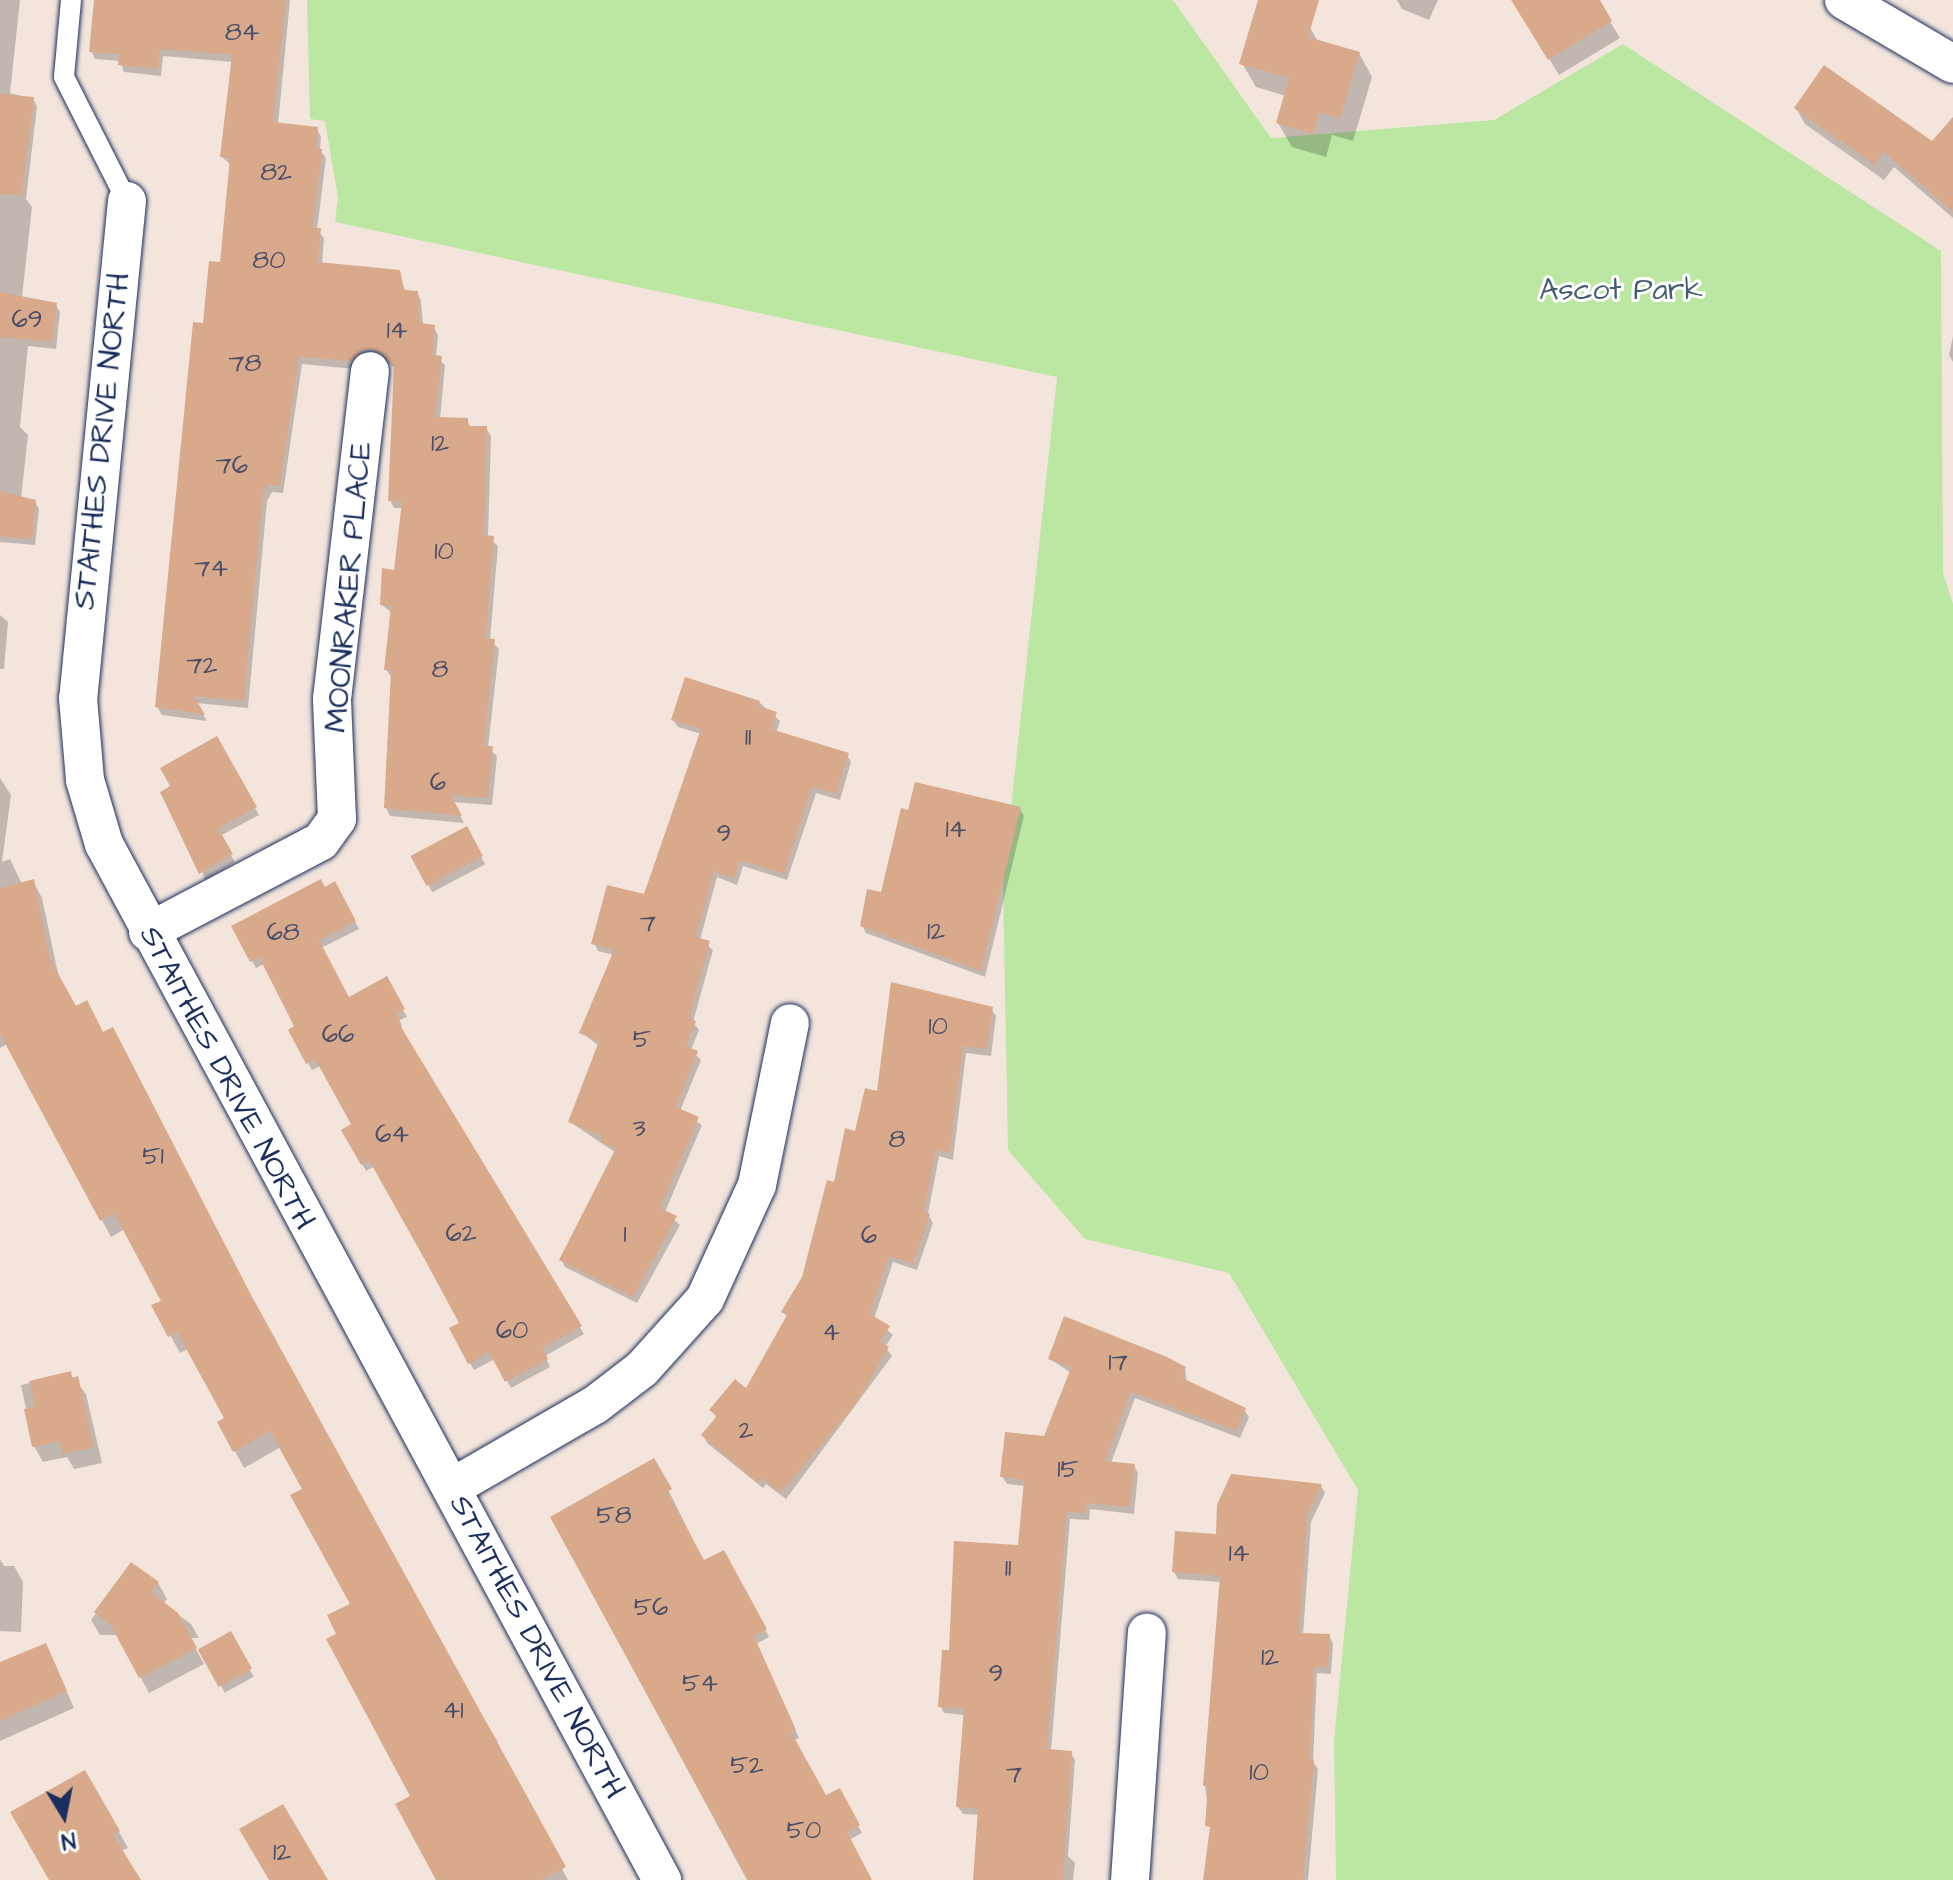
<!DOCTYPE html>
<style>
body{margin:0}
#map{position:relative;width:1953px;height:1880px;overflow:hidden;background:#f3e5dc;font-family:"Architects Daughter",sans-serif}
div>[style]{position:absolute}
.green>*{inset:0;background:#bce7a3}
.shadow>*{inset:0;background:#0003;transform-origin:0 0}
.building>*{inset:0;background:#d8a98a;transform-origin:0 0}
.roads{filter:drop-shadow(0 0 2px #1b2f5e) drop-shadow(0 0 2px #1b2f5e)}
.service>*{height:20px;margin:-10px;padding:0 10px;transform-origin:10px;border-radius:10px;background:#fff}
.minor>*{height:38px;margin:-19px;padding:0 19px;transform-origin:19px;border-radius:19px;background:#fff}
span{translate:-50% -50%;white-space:nowrap;text-align:center;line-height:1.15;-webkit-text-stroke:6px #fff;paint-order:stroke}
.number-label{font-size:26px;color:#4a4e69}
.number-label span{-webkit-text-stroke-width:0}
.park-label{font-size:30px;color:#435d6f}
.street-label{font-size:30px;color:#1b2f5e}
.north{position:absolute;left:24px;top:1776px;width:80px;height:80px;-webkit-text-stroke:6px #fff;paint-order:stroke;rotate:170deg;font-size:22px;font-weight:700;line-height:32px;text-align:center;color:#1b2f5e}
.north::after{content:'';display:block;margin:auto;width:28px;height:36px;background:#1b2f5e;clip-path:polygon(50% 0,100% 100%,50% 72%,0 100%)}
</style>
<div id="map">
<div class="green">
<div style="clip-path:polygon(307px 0,1173px 0,1271px 138px,1494px 120px,1623px 44px,1941px 251px,1943px 573px,1953px 604px,1953px 1880px,1336px 1880px,1334px 1741px,1358px 1490px,1229px 1273px,1085px 1239px,1008px 1150px,1003px 883px,1057px 377px,335px 222px,338px 198px,325px 121px,310px 119px)"></div>
</div>
<div class="shadow">
<div style="clip-path:polygon(0 0,20px 0,10px 93px,33px 99px,37px 106px,26px 199px,32px 207px,22px 297px,55px 304px,60px 312px,56px 349px,28px 346px,20px 427px,28px 435px,21px 499px,35px 502px,39px 509px,35px 545px,0 542px)"></div>
<div style="clip-path:polygon(96px 0,290px 0,278px 125px,317px 129px,321px 137px,320px 150px,326px 158px,317px 230px,324px 238px,322px 264px,398px 272px,406px 292px,417px 293px,421px 301px,423px 325px,434px 327px,438px 335px,436px 357px,445px 365px,440px 419px,467px 420px,471px 428px,486px 428px,491px 436px,488px 537px,498px 546px,490px 640px,499px 649px,488px 748px,497px 756px,492px 805px,453px 802px,464px 823px,390px 816px,386px 808px,391px 677px,386px 669px,392px 613px,382px 605px,396px 572px,403px 508px,394px 508px,390px 500px,396px 369px,379px 357px,355px 369px,302px 364px,283px 493px,272px 492px,267px 501px,248px 708px,196px 703px,207px 721px,162px 715px,157px 707px,204px 326px,222px 264px,231px 165px,222px 157px,233px 62px,163px 56px,161px 76px,124px 72px,120px 61px,95px 59px,91px 51px)"></div>
<div style="clip-path:polygon(1397px 0,1438px 0,1429px 20px,1402px 9px)"></div>
<div style="clip-path:polygon(1513px 0,1597px 0,1620px 38px,1559px 75px)"></div>
<div style="clip-path:polygon(1310px 27px,1318px 42px,1359px 53px,1372px 77px,1353px 141px,1332px 135px,1326px 157px,1292px 147px,1278px 123px,1286px 96px,1256px 87px,1242px 63px)"></div>
<div style="clip-path:polygon(1796px 108px,1953px 153px,1953px 218px,1894px 167px,1884px 180px,1805px 124px)"></div>
<div style="clip-path:polygon(1953px 336px,1953px 362px,1949px 355px)"></div>
<div style="clip-path:polygon(0 615px,8px 622px,4px 669px,0 669px)"></div>
<div style="clip-path:polygon(759px 702px,780px 721px,776px 733px,847px 755px,851px 762px,840px 800px,816px 793px,787px 880px,743px 866px,737px 885px,717px 877px,700px 940px,713px 950px,693px 1022px,699px 1030px,691px 1050px,701px 1060px,680px 1111px,702px 1125px,665px 1212px,680px 1225px,637px 1303px,565px 1267px,561px 1259px,616px 1153px,570px 1122px,599px 1046px,582px 1033px,614px 955px,598px 951px,594px 943px,645px 897px,701px 734px,678px 727px,673px 720px)"></div>
<div style="clip-path:polygon(216px 739px,259px 815px,220px 836px,235px 862px,205px 880px,173px 787px)"></div>
<div style="clip-path:polygon(0 778px,11px 795px,2px 862px,10px 859px,22px 884px,33px 881px,42px 898px,59px 978px,259px 1313px,454px 1672px,498px 1742px,494px 1744px,568px 1880px,438px 1880px,412px 1797px,339px 1635px,352px 1605px,305px 1490px,281px 1447px,244px 1468px,220px 1423px,227px 1419px,188px 1349px,180px 1353px,154px 1306px,164px 1302px,125px 1229px,111px 1237px,7px 1044px,0 1048px)"></div>
<div style="clip-path:polygon(1020px 809px,1024px 816px,985px 977px,866px 933px,862px 925px,882px 895px)"></div>
<div style="left:466px;top:828px;width:41px;height:60px;rotate:62deg"></div>
<div style="clip-path:polygon(335px 884px,359px 929px,321px 948px,348px 999px,386px 979px,407px 1017px,400px 1020px,404px 1036px,584px 1334px,545px 1356px,550px 1367px,511px 1388px,495px 1359px,474px 1370px,451px 1329px,462px 1324px,375px 1166px,366px 1171px,344px 1131px,353px 1125px,320px 1066px,312px 1070px,308px 1063px,290px 1031px,296px 1027px,264px 964px,256px 968px,233px 927px)"></div>
<div style="clip-path:polygon(991px 1009px,996px 1016px,991px 1056px,966px 1053px,953px 1160px,939px 1156px,928px 1214px,933px 1223px,917px 1270px,893px 1262px,874px 1319px,893px 1335px,885px 1347px,892px 1356px,786px 1499px,766px 1484px,763px 1488px,707px 1443px,703px 1435px,717px 1419px,712px 1410px,747px 1391px,788px 1318px,784px 1312px,803px 1278px,835px 1185px,879px 1093px)"></div>
<div style="clip-path:polygon(1050px 1359px,1185px 1369px,1187px 1382px,1244px 1410px,1249px 1417px,1240px 1438px,1135px 1398px,1111px 1463px,1134px 1466px,1138px 1473px,1134px 1514px,1090px 1509px,1089px 1520px,1070px 1519px,1051px 1751px,1070px 1752px,1075px 1760px,1068px 1856px,1075px 1863px,1073px 1880px,975px 1880px,980px 1815px,963px 1814px,958px 1807px,965px 1715px,944px 1713px,940px 1706px,950px 1652px,1019px 1547px,1026px 1486px,1007px 1484px,1002px 1476px,1046px 1438px,1071px 1373px)"></div>
<div style="clip-path:polygon(70px 1374px,86px 1394px,102px 1463px,74px 1469px,67px 1457px,43px 1462px,34px 1446px,21px 1385px)"></div>
<div style="clip-path:polygon(654px 1461px,704px 1562px,723px 1552px,769px 1637px,756px 1644px,799px 1738px,794px 1740px,825px 1798px,843px 1798px,862px 1833px,849px 1840px,871px 1880px,747px 1880px,552px 1518px)"></div>
<div style="clip-path:polygon(1321px 1486px,1325px 1493px,1311px 1522px,1303px 1635px,1329px 1636px,1333px 1643px,1331px 1674px,1317px 1673px,1313px 1762px,1318px 1769px,1308px 1880px,1205px 1880px,1211px 1833px,1205px 1785px,1221px 1582px,1178px 1579px,1174px 1572px,1218px 1536px)"></div>
<div style="clip-path:polygon(0 1559px,4px 1566px,14px 1566px,23px 1582px,21px 1632px,0 1631px)"></div>
<div style="clip-path:polygon(132px 1565px,158px 1583px,167px 1599px,163px 1604px,191px 1624px,199px 1638px,190px 1638px,204px 1664px,149px 1693px,118px 1635px,100px 1635px,91px 1620px)"></div>
<div style="left:230px;top:1634px;width:49px;height:33px;rotate:61deg"></div>
<div style="clip-path:polygon(54px 1662px,74px 1708px,0 1741px,0 1666px)"></div>
<div style="clip-path:polygon(85px 1772px,128px 1848px,121px 1851px,139px 1880px,51px 1880px)"></div>
</div>
<div class="building">
<div style="clip-path:polygon(94px 0,286px 0,273px 122px,318px 127px,316px 148px,322px 149px,313px 228px,321px 228px,318px 262px,400px 270px,404px 290px,418px 291px,420px 323px,435px 325px,432px 355px,442px 356px,435px 417px,468px 418px,468px 426px,487px 426px,484px 535px,494px 536px,486px 638px,495px 639px,484px 746px,493px 746px,488px 798px,451px 795px,462px 816px,384px 808px,391px 671px,384px 670px,391px 606px,380px 605px,382px 568px,394px 570px,402px 501px,388px 501px,394px 365px,373px 349px,361px 351px,351px 361px,299px 357px,280px 486px,268px 485px,263px 492px,244px 701px,194px 696px,205px 715px,155px 707px,193px 322px,203px 323px,209px 261px,220px 262px,230px 158px,220px 157px,232px 55px,160px 49px,158px 69px,118px 65px,119px 54px,89px 52px)"></div>
<div style="clip-path:polygon(1258px 0,1319px 0,1308px 37px,1360px 52px,1340px 118px,1319px 112px,1313px 134px,1276px 123px,1289px 78px,1239px 64px)"></div>
<div style="clip-path:polygon(1511px 0,1600px 0,1612px 21px,1548px 60px)"></div>
<div style="clip-path:polygon(1824px 65px,1932px 141px,1953px 117px,1953px 212px,1884px 152px,1875px 165px,1794px 108px)"></div>
<div style="clip-path:polygon(0 94px,34px 97px,22px 195px,0 194px)"></div>
<div style="clip-path:polygon(0 292px,57px 303px,52px 342px,0 337px)"></div>
<div style="clip-path:polygon(0 491px,36px 500px,32px 539px,0 536px)"></div>
<div style="clip-path:polygon(685px 677px,760px 701px,758px 706px,777px 712px,771px 729px,849px 753px,836px 794px,812px 786px,784px 874px,739px 860px,734px 879px,714px 871px,696px 937px,710px 941px,689px 1018px,696px 1021px,686px 1046px,698px 1051px,676px 1107px,699px 1117px,660px 1208px,677px 1216px,633px 1297px,559px 1260px,616px 1148px,600px 1142px,602px 1136px,568px 1122px,599px 1041px,579px 1033px,614px 950px,591px 944px,607px 885px,644px 894px,701px 729px,671px 720px)"></div>
<div style="clip-path:polygon(217px 736px,257px 807px,218px 828px,233px 854px,199px 874px,160px 792px,170px 786px,160px 768px)"></div>
<div style="clip-path:polygon(915px 782px,1021px 807px,981px 971px,860px 926px,867px 889px,881px 892px,901px 808px,908px 810px)"></div>
<div style="left:467px;top:826px;width:34px;height:64px;rotate:62deg"></div>
<div style="clip-path:polygon(34px 879px,50px 959px,76px 1006px,87px 1000px,103px 1032px,113px 1027px,250px 1293px,566px 1867px,541px 1880px,436px 1880px,395px 1804px,410px 1796px,326px 1639px,336px 1634px,327px 1615px,350px 1604px,290px 1495px,302px 1489px,270px 1431px,233px 1452px,217px 1422px,224px 1418px,177px 1332px,168px 1337px,151px 1305px,161px 1301px,114px 1213px,100px 1221px,0 1034px,0 888px)"></div>
<div style="clip-path:polygon(321px 879px,325px 887px,335px 881px,356px 921px,319px 940px,349px 997px,387px 976px,405px 1009px,397px 1013px,401px 1027px,582px 1326px,542px 1348px,548px 1359px,505px 1382px,489px 1352px,468px 1364px,449px 1328px,459px 1323px,425px 1260px,369px 1160px,361px 1165px,341px 1130px,351px 1124px,315px 1059px,306px 1064px,288px 1030px,294px 1026px,259px 957px,250px 962px,231px 926px)"></div>
<div style="clip-path:polygon(891px 982px,993px 1007px,987px 1049px,963px 1046px,950px 1153px,936px 1150px,924px 1212px,930px 1214px,913px 1264px,889px 1256px,870px 1314px,890px 1326px,880px 1342px,889px 1347px,854px 1406px,781px 1493px,761px 1478px,758px 1483px,701px 1435px,717px 1416px,709px 1410px,735px 1379px,746px 1388px,787px 1315px,781px 1312px,802px 1277px,827px 1180px,834px 1182px,845px 1128px,855px 1131px,865px 1088px,877px 1091px)"></div>
<div style="clip-path:polygon(1064px 1316px,1167px 1357px,1186px 1367px,1182px 1378px,1246px 1408px,1236px 1431px,1131px 1392px,1105px 1461px,1135px 1464px,1130px 1507px,1087px 1503px,1086px 1513px,1067px 1512px,1047px 1749px,1072px 1751px,1063px 1880px,973px 1880px,978px 1809px,956px 1807px,964px 1708px,938px 1707px,942px 1650px,949px 1650px,954px 1541px,1018px 1545px,1024px 1480px,1000px 1477px,1005px 1432px,1044px 1436px,1071px 1368px,1048px 1359px)"></div>
<div style="clip-path:polygon(71px 1371px,72px 1378px,78px 1376px,94px 1447px,62px 1454px,60px 1441px,32px 1447px,24px 1409px,35px 1406px,29px 1381px)"></div>
<div style="clip-path:polygon(654px 1458px,672px 1489px,667px 1492px,704px 1560px,724px 1550px,767px 1629px,754px 1636px,796px 1730px,791px 1732px,826px 1795px,840px 1788px,860px 1825px,847px 1832px,872px 1880px,748px 1880px,550px 1517px)"></div>
<div style="clip-path:polygon(1231px 1474px,1322px 1484px,1308px 1514px,1299px 1633px,1330px 1634px,1328px 1667px,1314px 1667px,1310px 1759px,1314px 1760px,1303px 1880px,1203px 1880px,1210px 1827px,1205px 1826px,1208px 1786px,1203px 1786px,1220px 1576px,1172px 1572px,1175px 1531px,1216px 1534px,1217px 1505px)"></div>
<div style="clip-path:polygon(131px 1562px,159px 1582px,151px 1592px,178px 1613px,197px 1648px,139px 1678px,110px 1624px,94px 1612px)"></div>
<div style="left:231px;top:1631px;width:43px;height:38px;rotate:61deg"></div>
<div style="clip-path:polygon(46px 1643px,67px 1691px,0 1721px,0 1662px)"></div>
<div style="clip-path:polygon(85px 1770px,120px 1831px,113px 1835px,141px 1880px,49px 1880px,10px 1812px)"></div>
<div style="clip-path:polygon(283px 1804px,328px 1880px,269px 1880px,239px 1829px)"></div>
</div>
<div class="roads">
<div class="service">
<div style="left:71px;top:0;width:77px;rotate:95.2deg"></div>
<div style="left:64px;top:77px;width:139px;rotate:63.1deg"></div>
</div>
<div class="minor">
<div style="left:1844px;top:0;width:126px;rotate:30.4deg"></div>
<div style="left:127px;top:201px;width:499px;rotate:95.6deg"></div>
<div style="left:78px;top:698px;width:82px;rotate:85.1deg"></div>
<div style="left:85px;top:780px;width:67px;rotate:73.5deg"></div>
<div style="left:104px;top:844px;width:1177px;rotate:61.69deg"></div>
<div style="left:148px;top:932px;width:195px;rotate:-27.7deg"></div>
<div style="left:321px;top:841px;width:27px;rotate:-54deg"></div>
<div style="left:337px;top:819px;width:120px;rotate:-92.4deg"></div>
<div style="left:332px;top:699px;width:330px;rotate:-83.4deg"></div>
<div style="left:451px;top:1488px;width:166px;rotate:-30deg"></div>
<div style="left:595px;top:1405px;width:59px;rotate:-37.5deg"></div>
<div style="left:642px;top:1369px;width:94px;rotate:-48deg"></div>
<div style="left:705px;top:1299px;width:125px;rotate:-65.5deg"></div>
<div style="left:757px;top:1185px;width:165px;rotate:-78.5deg"></div>
<div style="left:1130px;top:1880px;width:248px;rotate:-86.1deg"></div>
</div>
</div>
<div class="number-label">
<span style="left:242px;top:33px">84</span>
<span style="left:276px;top:173px">82</span>
<span style="left:269px;top:261px">80</span>
<span style="left:27px;top:320px">69</span>
<span style="left:397px;top:331px">14</span>
<span style="left:245px;top:364px">78</span>
<span style="left:440px;top:444px">12</span>
<span style="left:232px;top:466px">76</span>
<span style="left:444px;top:552px">10</span>
<span style="left:211px;top:569px">74</span>
<span style="left:202px;top:666px">72</span>
<span style="left:440px;top:670px">8</span>
<span style="left:748px;top:738px">11</span>
<span style="left:438px;top:783px">6</span>
<span style="left:956px;top:830px">14</span>
<span style="left:724px;top:834px">9</span>
<span style="left:648px;top:924px">7</span>
<span style="left:936px;top:932px">12</span>
<span style="left:283px;top:933px">68</span>
<span style="left:938px;top:1027px">10</span>
<span style="left:338px;top:1035px">66</span>
<span style="left:642px;top:1040px">5</span>
<span style="left:639px;top:1129px">3</span>
<span style="left:392px;top:1135px">64</span>
<span style="left:897px;top:1140px">8</span>
<span style="left:153px;top:1157px">51</span>
<span style="left:461px;top:1234px">62</span>
<span style="left:625px;top:1235px">1</span>
<span style="left:869px;top:1236px">6</span>
<span style="left:512px;top:1331px">60</span>
<span style="left:831px;top:1333px">4</span>
<span style="left:1118px;top:1363px">17</span>
<span style="left:746px;top:1431px">2</span>
<span style="left:1068px;top:1470px">15</span>
<span style="left:614px;top:1516px">58</span>
<span style="left:1239px;top:1554px">14</span>
<span style="left:1008px;top:1569px">11</span>
<span style="left:651px;top:1608px">56</span>
<span style="left:1270px;top:1658px">12</span>
<span style="left:996px;top:1674px">9</span>
<span style="left:700px;top:1684px">54</span>
<span style="left:453px;top:1711px">41</span>
<span style="left:747px;top:1766px">52</span>
<span style="left:1259px;top:1773px">10</span>
<span style="left:1014px;top:1775px">7</span>
<span style="left:804px;top:1831px">50</span>
<span style="left:282px;top:1853px">12</span>
</div>
<div class="park-label">
<span style="left:1621px;top:290px">Ascot Park</span>
</div>
<div class="street-label">
<span style="left:102px;top:441px;rotate:-84deg">STAITHES DRIVE NORTH</span>
<span style="left:349px;top:587px;rotate:-85deg">MOONRAKER PLACE</span>
<span style="left:227px;top:1078px;rotate:62deg">STAITHES DRIVE NORTH</span>
<span style="left:537px;top:1647px;rotate:62deg">STAITHES DRIVE NORTH</span>
</div>
<div class="north">N</div>
</div>
